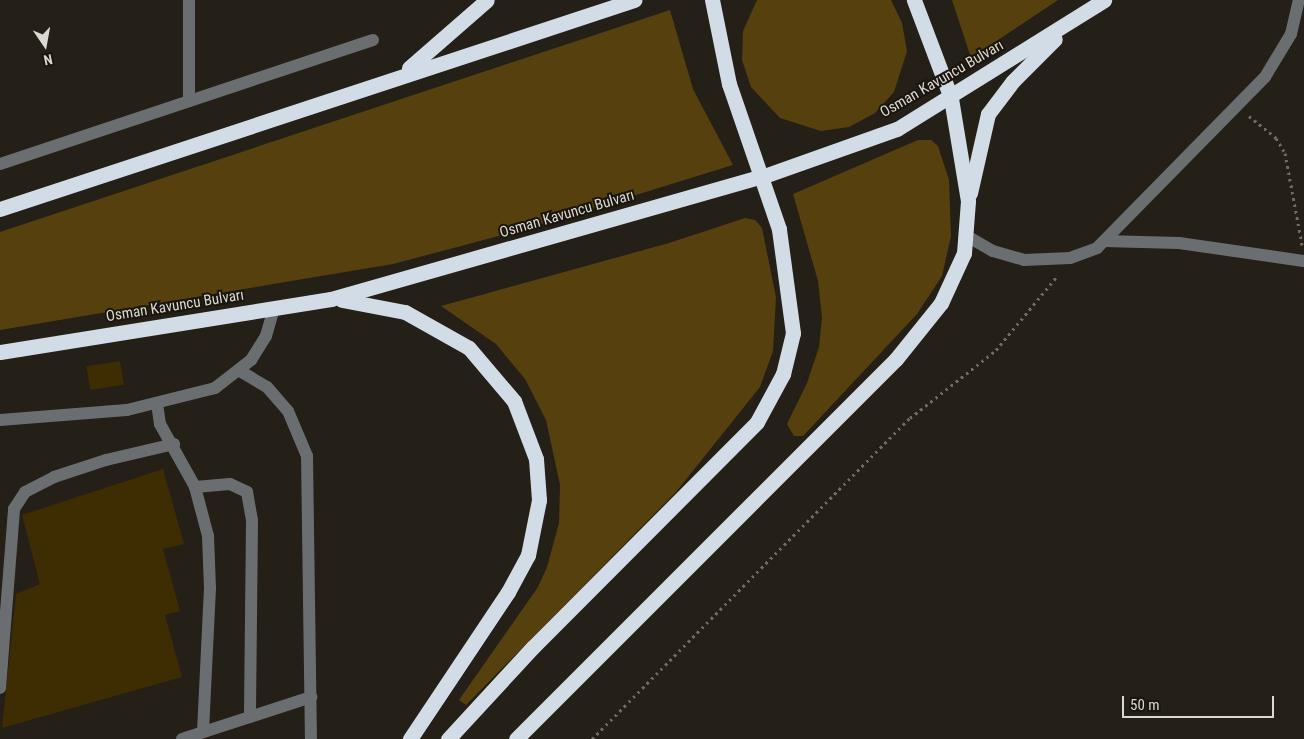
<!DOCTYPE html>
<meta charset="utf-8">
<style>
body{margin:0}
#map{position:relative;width:1304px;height:739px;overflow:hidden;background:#241f17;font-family:"Roboto Condensed",sans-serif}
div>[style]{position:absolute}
.green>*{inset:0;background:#56400d}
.building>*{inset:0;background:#3e2c02;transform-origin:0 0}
.path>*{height:3px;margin-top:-1.5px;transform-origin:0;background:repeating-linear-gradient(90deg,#706c65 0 2.5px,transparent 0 6.5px)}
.minor>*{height:12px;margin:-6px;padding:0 6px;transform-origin:6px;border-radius:6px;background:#6a6e71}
.highway>*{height:15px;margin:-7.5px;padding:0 7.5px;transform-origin:7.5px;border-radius:7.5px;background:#d2dce6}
span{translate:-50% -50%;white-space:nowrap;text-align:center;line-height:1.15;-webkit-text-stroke:4px #1a160e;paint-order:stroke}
.street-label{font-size:15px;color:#dbd8d3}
.north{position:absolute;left:20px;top:20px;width:50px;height:50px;-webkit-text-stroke:4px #1a160e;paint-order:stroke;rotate:168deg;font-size:14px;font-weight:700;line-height:20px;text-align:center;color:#dbd8d3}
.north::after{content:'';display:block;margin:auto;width:18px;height:22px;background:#dbd8d3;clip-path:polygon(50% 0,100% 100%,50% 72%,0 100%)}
.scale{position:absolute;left:1122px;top:696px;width:152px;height:22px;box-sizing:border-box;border:2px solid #dbd8d3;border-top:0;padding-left:6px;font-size:15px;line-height:18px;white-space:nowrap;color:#dbd8d3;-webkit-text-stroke:4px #1a160e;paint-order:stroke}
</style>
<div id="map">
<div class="green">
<div style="clip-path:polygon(757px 0,891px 0,902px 23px,907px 51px,894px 92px,875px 113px,849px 127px,821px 131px,780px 118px,751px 87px,742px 60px,743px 31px)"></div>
<div style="clip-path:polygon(952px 0,1058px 0,971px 58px)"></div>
<div style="clip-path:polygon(670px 10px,693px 89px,733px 165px,529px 228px,393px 264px,0 330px,0 232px)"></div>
<div style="clip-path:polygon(918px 140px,931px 140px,938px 146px,949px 180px,951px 236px,942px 276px,917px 314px,803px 436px,794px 436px,787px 424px,807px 383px,819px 347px,822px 317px,818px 281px,793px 194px)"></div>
<div style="clip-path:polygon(745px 218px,755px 220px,762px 228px,776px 297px,773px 351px,760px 387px,676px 492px,466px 705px,459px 700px,538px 587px,547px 567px,559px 523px,560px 485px,546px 420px,525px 379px,496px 344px,441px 306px,669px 243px)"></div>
</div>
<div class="building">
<div style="left:120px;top:361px;width:24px;height:34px;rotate:81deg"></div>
<div style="clip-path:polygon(163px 469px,184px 544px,163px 549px,180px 611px,165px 615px,182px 677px,2px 728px,16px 594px,40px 584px,22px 515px)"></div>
</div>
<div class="path">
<div style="left:1249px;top:116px;width:35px;rotate:39deg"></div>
<div style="left:1276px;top:138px;width:17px;rotate:59deg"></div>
<div style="left:1285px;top:153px;width:94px;rotate:79.5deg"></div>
<div style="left:592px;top:739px;width:452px;rotate:-45.3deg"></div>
<div style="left:910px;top:418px;width:110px;rotate:-38.3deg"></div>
<div style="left:996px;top:350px;width:97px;rotate:-50.4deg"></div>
</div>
<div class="minor">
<div style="left:189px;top:0;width:101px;rotate:90deg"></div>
<div style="left:0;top:164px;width:393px;rotate:-18.4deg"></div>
<div style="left:965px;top:235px;width:32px;rotate:30deg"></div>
<div style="left:993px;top:251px;width:32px;rotate:16deg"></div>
<div style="left:1024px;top:260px;width:46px;rotate:-2.5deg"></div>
<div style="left:1070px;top:258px;width:29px;rotate:-20deg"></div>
<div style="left:1097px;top:248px;width:240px;rotate:-45.5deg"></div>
<div style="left:1265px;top:77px;width:50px;rotate:-58.8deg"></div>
<div style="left:1291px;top:34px;width:35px;rotate:-77deg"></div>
<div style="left:1104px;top:241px;width:75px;rotate:1.5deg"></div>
<div style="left:1179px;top:243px;width:126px;rotate:8.2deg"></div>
<div style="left:240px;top:371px;width:31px;rotate:31deg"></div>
<div style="left:267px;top:387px;width:32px;rotate:49deg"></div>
<div style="left:288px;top:411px;width:49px;rotate:67.1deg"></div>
<div style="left:307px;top:456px;width:283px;rotate:89.2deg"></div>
<div style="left:157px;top:403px;width:21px;rotate:82deg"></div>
<div style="left:160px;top:424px;width:72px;rotate:60.9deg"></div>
<div style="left:195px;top:487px;width:51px;rotate:75.1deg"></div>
<div style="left:208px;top:536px;width:52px;rotate:87.8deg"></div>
<div style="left:210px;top:588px;width:144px;rotate:92.8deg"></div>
<div style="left:0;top:420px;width:127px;rotate:-4.5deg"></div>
<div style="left:127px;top:410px;width:91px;rotate:-14deg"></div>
<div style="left:215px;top:388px;width:46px;rotate:-37.9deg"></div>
<div style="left:251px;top:360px;width:28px;rotate:-58deg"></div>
<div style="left:266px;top:336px;width:29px;rotate:-74deg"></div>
<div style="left:195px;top:487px;width:35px;rotate:-5deg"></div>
<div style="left:230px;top:484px;width:19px;rotate:25deg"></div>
<div style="left:247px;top:492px;width:29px;rotate:80deg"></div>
<div style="left:252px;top:521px;width:196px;rotate:90.6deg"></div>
<div style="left:0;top:688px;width:180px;rotate:-85.5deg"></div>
<div style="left:14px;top:509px;width:20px;rotate:-57deg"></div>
<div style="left:25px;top:492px;width:33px;rotate:-27deg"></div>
<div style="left:54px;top:477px;width:55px;rotate:-18.1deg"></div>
<div style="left:106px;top:460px;width:70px;rotate:-13.2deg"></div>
<div style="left:182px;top:739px;width:136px;rotate:-18deg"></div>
</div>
<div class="highway">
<div style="left:409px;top:68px;width:103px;rotate:-41.1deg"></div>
<div style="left:970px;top:193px;width:81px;rotate:-77.2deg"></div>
<div style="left:988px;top:114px;width:41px;rotate:-52.9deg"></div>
<div style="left:1013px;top:81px;width:59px;rotate:-45deg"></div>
<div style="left:0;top:209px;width:668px;rotate:-18.24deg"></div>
<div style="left:342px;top:300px;width:64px;rotate:10.8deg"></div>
<div style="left:405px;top:312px;width:73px;rotate:29.4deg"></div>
<div style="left:469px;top:348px;width:70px;rotate:49.7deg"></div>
<div style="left:514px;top:401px;width:62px;rotate:69.2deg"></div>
<div style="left:536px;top:459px;width:41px;rotate:85.8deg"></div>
<div style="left:539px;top:500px;width:56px;rotate:101.3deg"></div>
<div style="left:528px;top:555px;width:42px;rotate:118.4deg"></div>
<div style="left:508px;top:592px;width:177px;rotate:123.7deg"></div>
<div style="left:0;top:352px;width:335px;rotate:-9.1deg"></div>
<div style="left:331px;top:299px;width:450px;rotate:-15.9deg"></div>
<div style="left:764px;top:176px;width:141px;rotate:-19.5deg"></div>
<div style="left:897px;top:129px;width:244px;rotate:-31.9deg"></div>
<div style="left:448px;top:739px;width:125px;rotate:-47.3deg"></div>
<div style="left:533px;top:647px;width:317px;rotate:-45.1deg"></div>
<div style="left:757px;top:422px;width:55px;rotate:-61.6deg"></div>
<div style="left:783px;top:374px;width:42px;rotate:-76.3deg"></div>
<div style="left:793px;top:333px;width:105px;rotate:-97.7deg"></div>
<div style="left:779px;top:229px;width:153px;rotate:-109deg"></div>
<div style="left:729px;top:84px;width:86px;rotate:-101.4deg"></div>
<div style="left:516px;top:739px;width:537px;rotate:-45deg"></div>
<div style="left:896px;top:359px;width:72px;rotate:-51.2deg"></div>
<div style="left:941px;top:303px;width:55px;rotate:-65.3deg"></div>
<div style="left:964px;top:253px;width:52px;rotate:-85.6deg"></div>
<div style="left:968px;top:201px;width:104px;rotate:-99.4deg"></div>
<div style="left:951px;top:98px;width:105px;rotate:-110.7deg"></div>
</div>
<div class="street-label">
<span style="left:942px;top:79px;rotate:-30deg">Osman Kavuncu Bulvarı</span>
<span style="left:567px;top:214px;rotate:-16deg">Osman Kavuncu Bulvarı</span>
<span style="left:175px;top:306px;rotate:-9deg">Osman Kavuncu Bulvarı</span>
</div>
<div class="north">N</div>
<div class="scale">50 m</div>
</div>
